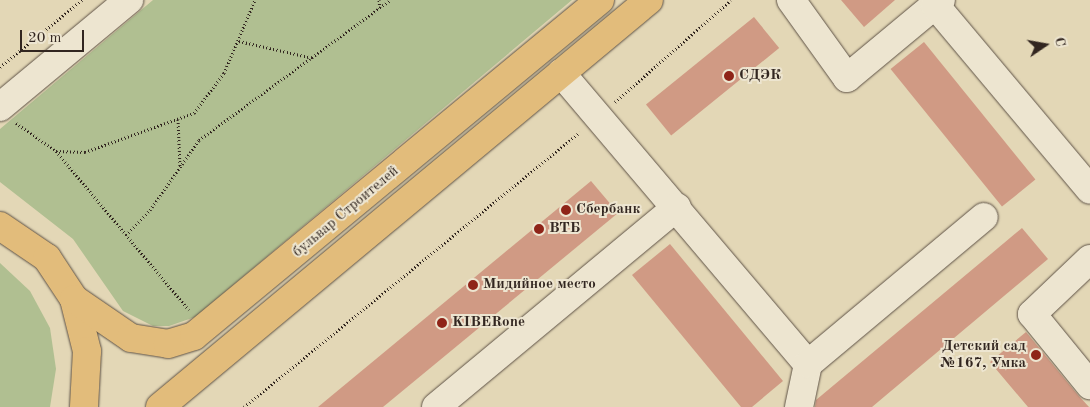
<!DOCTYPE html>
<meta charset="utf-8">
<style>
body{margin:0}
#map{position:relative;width:1090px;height:407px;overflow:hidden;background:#e3d7b6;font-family:"Old Standard TT",serif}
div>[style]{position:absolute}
.green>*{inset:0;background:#b0bf91}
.building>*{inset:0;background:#d09a84;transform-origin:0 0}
.path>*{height:3px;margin-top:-1.5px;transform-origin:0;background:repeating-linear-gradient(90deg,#322620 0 1px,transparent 0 3.5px)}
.roads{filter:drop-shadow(0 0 1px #5e5246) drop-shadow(0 0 1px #5e5246)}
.minor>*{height:28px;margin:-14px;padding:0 14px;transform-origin:14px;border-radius:14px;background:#ede5d0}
.major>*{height:28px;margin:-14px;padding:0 14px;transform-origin:14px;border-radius:14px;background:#e2bc7b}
.dots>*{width:14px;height:14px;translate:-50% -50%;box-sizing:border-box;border:2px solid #ede5d0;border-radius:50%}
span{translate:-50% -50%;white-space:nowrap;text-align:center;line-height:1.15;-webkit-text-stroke:4px #ede5d0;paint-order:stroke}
.poi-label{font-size:15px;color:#322620;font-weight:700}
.left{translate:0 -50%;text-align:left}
.right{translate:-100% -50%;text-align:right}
.street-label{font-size:15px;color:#322620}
.north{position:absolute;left:1020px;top:20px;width:50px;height:50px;-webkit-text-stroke:4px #ede5d0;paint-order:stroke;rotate:78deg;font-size:14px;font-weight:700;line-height:20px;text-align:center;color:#322620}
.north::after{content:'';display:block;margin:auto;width:18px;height:22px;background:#322620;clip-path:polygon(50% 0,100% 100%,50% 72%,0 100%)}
.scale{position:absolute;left:20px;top:30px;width:64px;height:22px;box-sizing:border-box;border:2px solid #322620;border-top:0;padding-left:6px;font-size:15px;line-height:18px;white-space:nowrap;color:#322620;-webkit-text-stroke:4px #ede5d0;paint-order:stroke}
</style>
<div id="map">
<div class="green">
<div style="clip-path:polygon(153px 0,572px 0,195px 317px,169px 326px,153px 326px,123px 311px,73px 239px,0 182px,0 129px)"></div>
<div style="clip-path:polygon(0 263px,30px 291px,50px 328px,56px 369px,50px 407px,0 407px)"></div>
</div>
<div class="building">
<div style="clip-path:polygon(841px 0,895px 0,864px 27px)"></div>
<div style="left:754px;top:17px;width:40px;height:139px;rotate:51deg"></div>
<div style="left:924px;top:42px;width:177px;height:43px;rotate:51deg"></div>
<div style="clip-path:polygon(591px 181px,618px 213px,383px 407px,318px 407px)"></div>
<div style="clip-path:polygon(1022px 228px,1048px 259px,872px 407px,815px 407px,816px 400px)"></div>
<div style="clip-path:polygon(670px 244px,783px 381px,752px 407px,741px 407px,632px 275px)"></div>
<div style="clip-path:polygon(1026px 332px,1078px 395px,1089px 407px,1028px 407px,990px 362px)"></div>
</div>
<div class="path">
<div style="left:379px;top:0;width:10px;rotate:84deg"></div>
<div style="left:239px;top:41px;width:76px;rotate:12.9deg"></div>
<div style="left:0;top:67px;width:106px;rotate:-39.3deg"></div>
<div style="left:615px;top:102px;width:154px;rotate:-41.3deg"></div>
<div style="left:178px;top:119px;width:47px;rotate:87.6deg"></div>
<div style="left:16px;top:123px;width:49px;rotate:35deg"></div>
<div style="left:56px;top:151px;width:207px;rotate:50.1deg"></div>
<div style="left:56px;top:151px;width:29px;rotate:2deg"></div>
<div style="left:85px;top:152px;width:116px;rotate:-19.7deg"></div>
<div style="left:194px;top:113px;width:50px;rotate:-53.1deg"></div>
<div style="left:224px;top:73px;width:79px;rotate:-67deg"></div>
<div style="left:126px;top:235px;width:35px;rotate:-46deg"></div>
<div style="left:150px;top:210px;width:85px;rotate:-55deg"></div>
<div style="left:199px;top:140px;width:237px;rotate:-36.2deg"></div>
<div style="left:244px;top:407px;width:434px;rotate:-39.3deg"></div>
</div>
<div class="roads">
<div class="minor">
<div style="left:791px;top:0;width:96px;rotate:54.3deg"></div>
<div style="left:847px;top:78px;width:122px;rotate:-39.7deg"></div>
<div style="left:935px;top:5px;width:241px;rotate:50deg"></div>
<div style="left:561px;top:73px;width:382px;rotate:49.7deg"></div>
<div style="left:808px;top:364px;width:44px;rotate:101.8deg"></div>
<div style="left:0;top:107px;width:168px;rotate:-39.7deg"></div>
<div style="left:1090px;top:259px;width:80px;rotate:136.5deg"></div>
<div style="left:1032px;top:314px;width:92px;rotate:50.8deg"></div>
<div style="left:808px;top:364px;width:229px;rotate:-39.9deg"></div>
<div style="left:436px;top:407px;width:313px;rotate:-39.7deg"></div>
</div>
<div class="major">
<div style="left:0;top:226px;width:57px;rotate:34.2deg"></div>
<div style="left:47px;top:258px;width:49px;rotate:56.6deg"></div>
<div style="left:74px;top:299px;width:54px;rotate:76deg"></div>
<div style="left:87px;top:351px;width:56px;rotate:93.1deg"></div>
<div style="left:74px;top:299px;width:69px;rotate:34.4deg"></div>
<div style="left:131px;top:338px;width:37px;rotate:9deg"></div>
<div style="left:168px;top:344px;width:27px;rotate:-17deg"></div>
<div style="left:194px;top:336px;width:527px;rotate:-39.61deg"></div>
<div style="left:160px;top:407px;width:636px;rotate:-39.77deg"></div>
</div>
</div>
<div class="dots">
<div style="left:729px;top:76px;background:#8f2418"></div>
<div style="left:566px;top:210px;background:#8f2418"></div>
<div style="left:539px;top:229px;background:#8f2418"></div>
<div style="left:473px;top:285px;background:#8f2418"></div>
<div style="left:442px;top:323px;background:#8f2418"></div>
<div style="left:1036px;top:355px;background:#8f2418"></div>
</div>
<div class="poi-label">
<span class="left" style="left:739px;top:76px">СДЭК</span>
<span class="left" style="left:576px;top:210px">Сбербанк</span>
<span class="left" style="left:549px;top:229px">ВТБ</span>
<span class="left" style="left:483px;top:285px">Мидийное место</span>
<span class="left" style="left:452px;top:323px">KIBERone</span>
<span class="right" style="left:1026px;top:355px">Детский сад<br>№167, Умка</span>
</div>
<div class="street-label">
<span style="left:346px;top:212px;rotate:-40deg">бульвар Строителей</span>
</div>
<div class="north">С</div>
<div class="scale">20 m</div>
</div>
